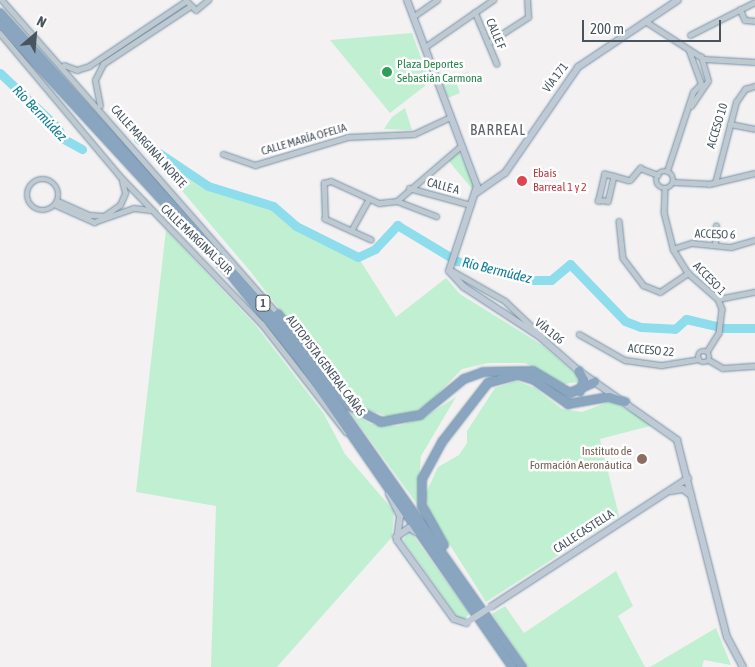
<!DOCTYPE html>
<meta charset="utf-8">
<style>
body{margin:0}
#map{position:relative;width:755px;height:667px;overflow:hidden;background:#f3f1f1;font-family:"Asap Condensed",sans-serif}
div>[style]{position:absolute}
.green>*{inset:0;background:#c0f0d1}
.river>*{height:9px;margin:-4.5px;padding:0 4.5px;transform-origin:4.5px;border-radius:4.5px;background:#8ddded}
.roads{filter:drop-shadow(0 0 1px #7490ab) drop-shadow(0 0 1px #7490ab)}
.street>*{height:4.5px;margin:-2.25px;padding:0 2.25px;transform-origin:2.25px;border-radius:2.25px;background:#bfc9d0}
.street>.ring{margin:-2.25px;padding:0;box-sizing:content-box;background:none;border:4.5px solid #bfc9d0;border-radius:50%}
.secondary>*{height:6px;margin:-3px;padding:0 3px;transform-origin:3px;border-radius:3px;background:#bfcad4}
.highway>*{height:8px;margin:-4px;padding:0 4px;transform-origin:4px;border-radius:4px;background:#89a5bf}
.secondary-bridge>*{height:6px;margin:-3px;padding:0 3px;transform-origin:3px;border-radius:3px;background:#bfcad4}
.dots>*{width:14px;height:14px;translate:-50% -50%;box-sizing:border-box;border:2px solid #fff;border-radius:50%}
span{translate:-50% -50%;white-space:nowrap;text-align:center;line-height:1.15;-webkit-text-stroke:5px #fff;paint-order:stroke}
.shield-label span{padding:1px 4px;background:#fff;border:1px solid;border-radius:4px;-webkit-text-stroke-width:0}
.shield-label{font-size:11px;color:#48555f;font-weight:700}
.street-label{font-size:12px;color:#48555f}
.leisure-label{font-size:12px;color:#27864d}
.left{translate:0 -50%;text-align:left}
.health-label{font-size:12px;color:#be3a42}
.education-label{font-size:12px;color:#785e54}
.right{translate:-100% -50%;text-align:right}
.water-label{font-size:14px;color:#0d7f96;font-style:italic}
.quarter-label{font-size:15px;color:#5d6166;letter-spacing:1px}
.north{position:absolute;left:10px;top:10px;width:50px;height:50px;-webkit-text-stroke:4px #fff;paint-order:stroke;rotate:27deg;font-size:14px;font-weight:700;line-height:20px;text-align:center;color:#48555f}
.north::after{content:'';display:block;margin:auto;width:18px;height:22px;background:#48555f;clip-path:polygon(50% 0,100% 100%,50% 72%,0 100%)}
.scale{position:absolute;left:582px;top:20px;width:139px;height:22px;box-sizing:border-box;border:2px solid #48555f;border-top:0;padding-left:6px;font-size:15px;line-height:18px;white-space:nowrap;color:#48555f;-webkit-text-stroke:4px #fff;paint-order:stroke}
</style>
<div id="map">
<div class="green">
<div style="clip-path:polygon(412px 33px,430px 82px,390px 113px,330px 40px)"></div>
<div style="clip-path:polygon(470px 71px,455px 79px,460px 93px,448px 98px,441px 82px)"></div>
<div style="clip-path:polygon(405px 108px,412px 130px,384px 129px,392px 117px)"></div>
<div style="clip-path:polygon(138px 139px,208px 186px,273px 206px,296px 226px,358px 257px,396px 317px,446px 278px,460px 294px,542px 345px,576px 374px,578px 382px,564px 384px,525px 363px,488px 363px,462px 369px,431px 401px,413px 413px,387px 416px,362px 408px,345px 394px,250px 271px)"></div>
<div style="clip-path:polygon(458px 150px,475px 186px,473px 190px,447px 159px)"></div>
<div style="clip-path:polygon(166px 230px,257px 327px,324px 414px,345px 454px,394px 511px,392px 537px,277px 667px,211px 667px,216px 506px,136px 492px)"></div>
<div style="clip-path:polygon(517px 381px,535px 388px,562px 409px,582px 412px,611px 401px,654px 425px,600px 439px,619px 516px,486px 602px,429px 512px,426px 493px,438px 467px,459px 455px,467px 443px,467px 431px,495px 388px)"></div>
<div style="clip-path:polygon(456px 397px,421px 456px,417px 504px,349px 411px,371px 424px,398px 426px,421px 419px)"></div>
<div style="clip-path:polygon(410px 531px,469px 613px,466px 618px,459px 619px,403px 540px)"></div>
<div style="clip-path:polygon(616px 571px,633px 606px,618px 616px,645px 667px,528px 667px,492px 614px,505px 606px,524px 633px)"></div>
<div style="clip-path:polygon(716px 628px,731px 665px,704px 660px,702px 667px,650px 667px)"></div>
</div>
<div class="river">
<div style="left:0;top:73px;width:80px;rotate:43.5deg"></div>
<div style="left:58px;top:128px;width:11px;rotate:68deg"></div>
<div style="left:62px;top:138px;width:23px;rotate:29deg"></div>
<div style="left:138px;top:139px;width:84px;rotate:33.9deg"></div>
<div style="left:208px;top:186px;width:68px;rotate:17.1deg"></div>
<div style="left:273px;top:206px;width:30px;rotate:41deg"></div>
<div style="left:296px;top:226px;width:69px;rotate:26.6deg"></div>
<div style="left:358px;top:257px;width:19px;rotate:-25deg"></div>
<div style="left:375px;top:249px;width:33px;rotate:-47deg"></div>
<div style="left:397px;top:225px;width:70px;rotate:31deg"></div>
<div style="left:457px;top:261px;width:79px;rotate:13.9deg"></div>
<div style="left:534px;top:280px;width:17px"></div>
<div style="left:551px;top:280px;width:25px;rotate:-40deg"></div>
<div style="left:570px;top:264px;width:79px;rotate:46deg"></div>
<div style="left:625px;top:321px;width:17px;rotate:21deg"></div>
<div style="left:641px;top:327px;width:34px;rotate:3deg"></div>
<div style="left:675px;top:329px;width:15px;rotate:-42deg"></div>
<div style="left:686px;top:319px;width:39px;rotate:13deg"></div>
<div style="left:724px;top:328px;width:31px"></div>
</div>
<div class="roads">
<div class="street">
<div style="left:2px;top:0;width:414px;rotate:48.7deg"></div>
<div style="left:186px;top:0;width:14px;rotate:45deg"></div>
<div style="left:196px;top:10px;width:16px;rotate:-40deg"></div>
<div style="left:740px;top:9px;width:12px;rotate:66deg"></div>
<div style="left:745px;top:20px;width:10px;rotate:6deg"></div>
<div style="left:475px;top:12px;width:56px;rotate:67.1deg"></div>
<div style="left:414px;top:16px;width:28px;rotate:-35deg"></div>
<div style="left:645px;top:21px;width:70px;rotate:32.8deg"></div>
<div style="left:704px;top:59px;width:51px;rotate:3.4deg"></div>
<div style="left:0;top:33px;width:185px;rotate:50deg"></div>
<div style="left:119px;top:175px;width:207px;rotate:46.2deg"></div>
<div style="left:262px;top:324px;width:137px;rotate:52.1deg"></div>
<div style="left:690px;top:35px;width:73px;rotate:-26.9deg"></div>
<div style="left:488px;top:43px;width:48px;rotate:-33deg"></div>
<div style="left:528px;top:17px;width:17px;rotate:-93deg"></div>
<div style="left:425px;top:47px;width:83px;rotate:-34.7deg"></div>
<div style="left:64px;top:65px;width:14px;rotate:21deg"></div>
<div style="left:77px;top:70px;width:13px;rotate:-18deg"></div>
<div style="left:89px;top:66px;width:117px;rotate:-33.8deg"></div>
<div style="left:100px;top:106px;width:26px;rotate:-101deg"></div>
<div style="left:95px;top:80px;width:18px;rotate:-63deg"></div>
<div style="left:103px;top:64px;width:103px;rotate:-33.5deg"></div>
<div style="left:691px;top:106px;width:30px;rotate:-56deg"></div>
<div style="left:708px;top:81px;width:25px;rotate:-106deg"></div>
<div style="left:730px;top:124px;width:25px;rotate:11deg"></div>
<div style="left:223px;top:154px;width:34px;rotate:19deg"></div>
<div style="left:255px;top:165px;width:97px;rotate:-16.8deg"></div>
<div style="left:348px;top:137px;width:66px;rotate:-2.6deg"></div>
<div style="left:414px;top:134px;width:38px;rotate:-25deg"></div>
<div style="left:667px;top:171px;width:83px;rotate:-71.8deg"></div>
<div style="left:693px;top:92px;width:11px;rotate:-45deg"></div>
<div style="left:701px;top:84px;width:35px;rotate:-110deg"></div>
<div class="ring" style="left:656px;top:171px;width:13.5px;height:13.5px"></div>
<div style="left:614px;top:176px;width:26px;rotate:103deg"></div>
<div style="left:608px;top:201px;width:10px;rotate:180deg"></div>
<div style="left:598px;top:201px;width:28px;rotate:-77deg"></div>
<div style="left:604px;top:174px;width:2px"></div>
<div style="left:606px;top:174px;width:8px;rotate:14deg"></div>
<div style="left:614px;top:176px;width:15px;rotate:16deg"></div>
<div style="left:628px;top:180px;width:2px"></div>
<div style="left:630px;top:180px;width:16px;rotate:-50deg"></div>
<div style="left:640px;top:168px;width:19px;rotate:21deg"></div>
<div class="ring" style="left:27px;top:179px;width:27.5px;height:27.5px"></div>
<div style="left:674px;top:182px;width:35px;rotate:3deg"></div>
<div style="left:709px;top:184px;width:47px;rotate:-13.4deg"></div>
<div style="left:715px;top:183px;width:84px;rotate:-75.5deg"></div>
<div style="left:736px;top:102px;width:16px;rotate:-55deg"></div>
<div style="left:745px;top:89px;width:10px;rotate:-17deg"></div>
<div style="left:409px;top:188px;width:64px;rotate:15.3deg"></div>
<div style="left:665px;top:189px;width:23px;rotate:92deg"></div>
<div style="left:664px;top:212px;width:38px;rotate:76deg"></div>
<div style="left:673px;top:249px;width:28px;rotate:58deg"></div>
<div style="left:688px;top:273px;width:40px;rotate:41deg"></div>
<div style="left:718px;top:299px;width:11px;rotate:68deg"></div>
<div style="left:722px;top:309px;width:24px;rotate:97deg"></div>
<div style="left:719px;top:333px;width:22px;rotate:122deg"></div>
<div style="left:58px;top:201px;width:35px;rotate:24deg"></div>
<div style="left:90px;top:215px;width:14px;rotate:4deg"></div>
<div style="left:104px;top:216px;width:19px;rotate:-35deg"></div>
<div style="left:120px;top:205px;width:13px;rotate:-67deg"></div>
<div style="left:125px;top:193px;width:12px;rotate:-104deg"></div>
<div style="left:397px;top:201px;width:42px;rotate:21deg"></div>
<div style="left:56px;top:205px;width:42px;rotate:24.1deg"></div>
<div style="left:94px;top:222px;width:42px;rotate:-19.3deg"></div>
<div style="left:134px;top:208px;width:16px;rotate:7deg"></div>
<div style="left:619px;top:221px;width:37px;rotate:84deg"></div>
<div style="left:623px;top:258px;width:34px;rotate:53deg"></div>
<div style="left:643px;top:285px;width:18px;rotate:22deg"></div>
<div style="left:660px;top:292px;width:34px;rotate:-34deg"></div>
<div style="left:351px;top:231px;width:35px;rotate:-61deg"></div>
<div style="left:371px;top:240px;width:51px;rotate:-155.5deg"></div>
<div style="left:325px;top:219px;width:36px;rotate:-92deg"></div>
<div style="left:324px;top:183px;width:7px;rotate:-16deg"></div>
<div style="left:331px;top:181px;width:53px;rotate:24.6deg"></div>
<div style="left:379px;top:203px;width:18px;rotate:-6deg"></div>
<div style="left:397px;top:201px;width:84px;rotate:-40.7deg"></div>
<div style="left:715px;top:244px;width:18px;rotate:-87deg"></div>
<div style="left:673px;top:249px;width:20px;rotate:-18deg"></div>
<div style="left:692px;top:243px;width:39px;rotate:6deg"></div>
<div style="left:731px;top:247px;width:25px;rotate:-16deg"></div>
<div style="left:449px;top:269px;width:64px;rotate:29.7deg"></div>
<div style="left:505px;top:301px;width:52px;rotate:43.5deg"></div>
<div style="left:718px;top:299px;width:38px;rotate:-11deg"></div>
<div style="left:579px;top:334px;width:53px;rotate:29.5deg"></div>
<div style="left:625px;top:360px;width:37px;rotate:8deg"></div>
<div style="left:662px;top:365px;width:37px;rotate:-9deg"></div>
<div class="ring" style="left:698.5px;top:351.5px;width:6.5px;height:6.5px"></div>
<div style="left:709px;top:360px;width:16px;rotate:30deg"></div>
<div style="left:723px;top:368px;width:32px;rotate:-4deg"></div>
</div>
<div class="secondary">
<div style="left:407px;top:0;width:199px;rotate:69.4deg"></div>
<div style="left:477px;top:186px;width:89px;rotate:108.2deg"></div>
<div style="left:449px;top:271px;width:22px;rotate:47deg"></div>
<div style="left:464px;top:287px;width:90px;rotate:33.2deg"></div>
<div style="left:539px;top:336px;width:53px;rotate:41.2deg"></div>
<div style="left:579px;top:371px;width:120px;rotate:35.1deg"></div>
<div style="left:677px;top:440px;width:203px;rotate:75.8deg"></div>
<div style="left:727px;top:637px;width:34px;rotate:62deg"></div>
<div style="left:476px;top:193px;width:35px;rotate:-35deg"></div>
<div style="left:505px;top:173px;width:129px;rotate:-55.4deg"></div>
<div style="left:578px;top:67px;width:120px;rotate:-33.8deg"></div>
<div style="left:671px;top:491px;width:12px;rotate:-9deg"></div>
<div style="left:683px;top:489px;width:10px;rotate:37deg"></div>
<div style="left:389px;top:494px;width:25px;rotate:63deg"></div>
<div style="left:400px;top:516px;width:24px;rotate:97deg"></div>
<div style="left:397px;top:540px;width:97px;rotate:54.2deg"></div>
<div style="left:454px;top:619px;width:13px;rotate:18deg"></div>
<div style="left:396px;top:537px;width:16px;rotate:-35deg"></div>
<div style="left:409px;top:528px;width:10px;rotate:29deg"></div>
<div style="left:492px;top:606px;width:234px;rotate:-33.1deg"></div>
</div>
<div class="highway">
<div style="left:0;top:13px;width:431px;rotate:48.1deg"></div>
<div style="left:288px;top:334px;width:407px;rotate:54.9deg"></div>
<div style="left:0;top:24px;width:348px;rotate:47.4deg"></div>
<div style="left:235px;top:280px;width:98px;rotate:50.8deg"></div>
<div style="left:297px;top:356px;width:378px;rotate:55.3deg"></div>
<div style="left:278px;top:314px;width:115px;rotate:52.4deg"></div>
<div style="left:348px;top:405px;width:37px;rotate:27deg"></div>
<div style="left:381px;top:422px;width:40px;rotate:-10deg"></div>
<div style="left:420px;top:415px;width:57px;rotate:-39.3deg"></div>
<div style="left:464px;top:379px;width:20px;rotate:-20deg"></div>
<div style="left:483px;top:372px;width:50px;rotate:-1.1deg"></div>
<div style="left:533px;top:371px;width:43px;rotate:30.7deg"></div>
<div style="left:570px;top:393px;width:27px;rotate:-24deg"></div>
<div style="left:579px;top:371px;width:10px;rotate:61deg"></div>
<div style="left:584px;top:380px;width:12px;rotate:110deg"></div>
<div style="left:444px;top:545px;width:45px;rotate:-119.4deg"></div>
<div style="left:422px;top:506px;width:27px;rotate:-90deg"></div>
<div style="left:422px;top:479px;width:42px;rotate:-61.6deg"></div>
<div style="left:442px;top:442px;width:75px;rotate:-52.1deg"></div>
<div style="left:488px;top:383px;width:31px;rotate:-15deg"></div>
<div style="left:518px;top:375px;width:17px;rotate:17deg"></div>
<div style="left:534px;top:380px;width:42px;rotate:35.2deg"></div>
<div style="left:568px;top:404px;width:42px;rotate:-9.7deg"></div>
<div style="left:609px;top:397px;width:17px;rotate:17deg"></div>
</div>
</div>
<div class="secondary-bridge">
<div style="left:466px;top:623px;width:31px;rotate:-33deg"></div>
</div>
<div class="dots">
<div style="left:387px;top:72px;background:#2e9e5b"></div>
<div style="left:522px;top:181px;background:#e0444e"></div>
<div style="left:642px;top:459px;background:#8d6e63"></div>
</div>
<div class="shield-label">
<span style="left:263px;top:303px">1</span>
</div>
<div class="street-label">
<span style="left:495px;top:34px;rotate:67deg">CALLE F</span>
<span style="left:556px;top:78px;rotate:-53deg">VÍA 171</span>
<span style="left:718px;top:126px;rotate:-73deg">ACCESO 10</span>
<span style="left:304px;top:140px;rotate:-16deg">CALLE MARÍA OFELIA</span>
<span style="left:148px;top:147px;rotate:48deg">CALLE MARGINAL NORTE</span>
<span style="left:443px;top:187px;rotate:15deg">CALLE A</span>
<span style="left:715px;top:235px;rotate:2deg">ACCESO 6</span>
<span style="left:196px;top:240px;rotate:44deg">CALLE MARGINAL SUR</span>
<span style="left:709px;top:279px;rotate:46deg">ACCESO 1</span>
<span style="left:549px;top:332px;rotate:39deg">VÍA 106</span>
<span style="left:651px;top:351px;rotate:5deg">ACCESO 22</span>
<span style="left:325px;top:366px;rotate:53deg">AUTOPISTA GENERAL CAÑAS</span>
<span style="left:584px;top:532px;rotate:-33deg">CALLE CASTELLA</span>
</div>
<div class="leisure-label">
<span class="left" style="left:397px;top:72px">Plaza Deportes<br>Sebastián Carmona</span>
</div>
<div class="health-label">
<span class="left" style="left:533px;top:181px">Ebais<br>Barreal 1 y 2</span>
</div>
<div class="education-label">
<span class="right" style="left:632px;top:459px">Instituto de<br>Formación Aeronáutica</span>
</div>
<div class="water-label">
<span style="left:40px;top:113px;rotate:46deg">Río Bermúdez</span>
<span style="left:497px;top:270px;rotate:14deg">Río Bermúdez</span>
</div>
<div class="quarter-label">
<span style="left:498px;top:130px">BARREAL</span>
</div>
<div class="north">N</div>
<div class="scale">200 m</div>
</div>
